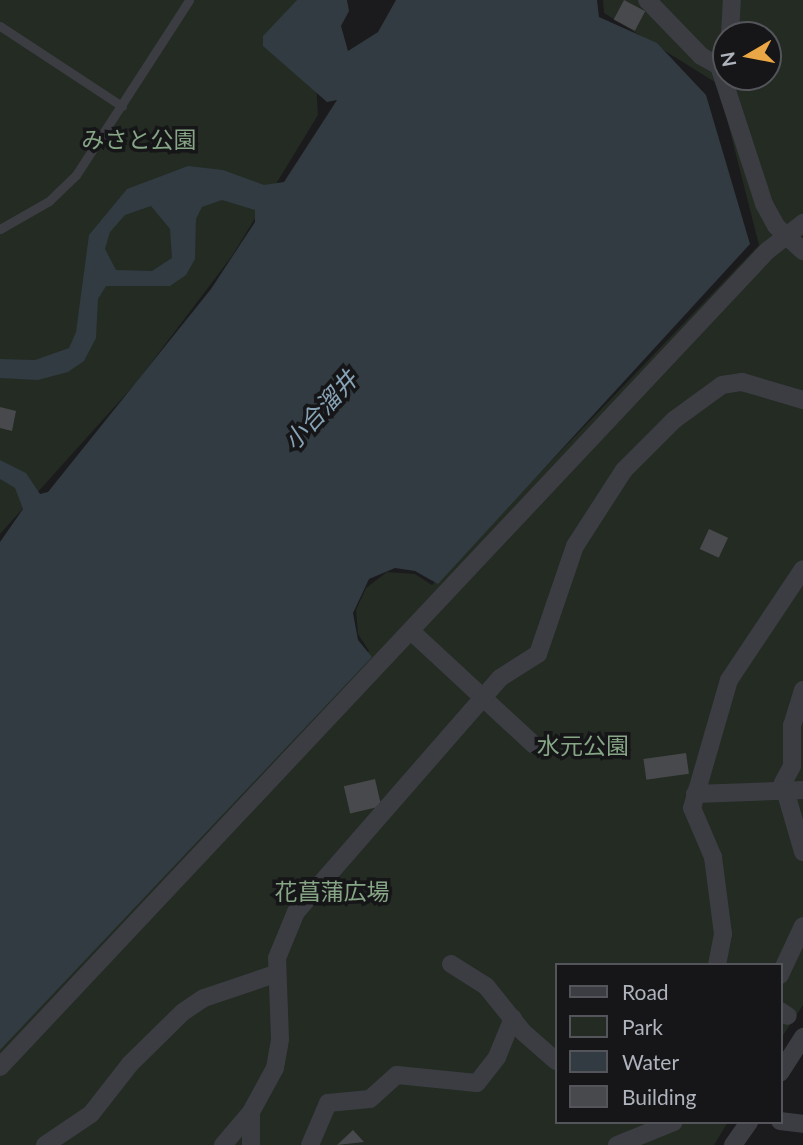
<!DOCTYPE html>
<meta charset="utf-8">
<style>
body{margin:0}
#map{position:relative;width:803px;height:1145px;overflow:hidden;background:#1b1b1d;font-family:Lato,"Noto Sans JP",sans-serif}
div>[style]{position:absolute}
.green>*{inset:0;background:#232b23}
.water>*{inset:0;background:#313b41}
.building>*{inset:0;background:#48494d;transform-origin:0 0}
.lane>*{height:9px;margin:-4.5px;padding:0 4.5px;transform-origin:4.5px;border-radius:4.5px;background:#3c3d42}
.street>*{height:18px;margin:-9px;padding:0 9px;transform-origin:9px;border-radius:9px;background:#3c3d42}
span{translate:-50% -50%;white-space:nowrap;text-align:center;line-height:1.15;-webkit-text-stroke:7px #161618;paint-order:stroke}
.park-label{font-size:23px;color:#86a686}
.water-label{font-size:24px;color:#87a3b5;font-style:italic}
.legend{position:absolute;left:555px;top:963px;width:228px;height:161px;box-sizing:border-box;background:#161618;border:2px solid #53555a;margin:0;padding:9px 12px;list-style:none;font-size:21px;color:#aeb3bc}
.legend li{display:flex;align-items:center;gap:14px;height:35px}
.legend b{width:35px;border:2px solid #53555a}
.north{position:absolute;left:712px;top:21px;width:70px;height:70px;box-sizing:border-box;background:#161618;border:2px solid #53555a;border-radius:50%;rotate:260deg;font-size:19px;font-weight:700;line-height:28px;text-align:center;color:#aeb3bc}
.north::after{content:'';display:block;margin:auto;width:24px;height:32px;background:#eba745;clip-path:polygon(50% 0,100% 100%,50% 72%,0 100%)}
</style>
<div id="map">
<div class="green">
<div style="clip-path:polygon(0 0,311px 0,318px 115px,232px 256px,136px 383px,0 534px)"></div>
<div style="clip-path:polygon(evenodd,603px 0,803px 0,803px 1005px,780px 1040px,780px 965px,556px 965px,556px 1122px,728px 1122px,714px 1145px,0 1145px,0 1038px,369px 651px,358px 634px,356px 610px,366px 588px,387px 572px,415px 574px,432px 585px,759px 245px,718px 84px,604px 13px,603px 0,726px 35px,768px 35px,768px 77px,726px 77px,726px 35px)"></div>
</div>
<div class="water">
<div style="clip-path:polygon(evenodd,297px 0,347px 0,349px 11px,341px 26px,348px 51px,378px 32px,396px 0,597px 0,599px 17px,657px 43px,706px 95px,750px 244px,438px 584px,415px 571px,395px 568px,369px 579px,353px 613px,358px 640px,372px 657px,0 1050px,0 542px,23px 509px,15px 488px,0 479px,0 460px,26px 473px,40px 494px,48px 492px,211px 289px,255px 222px,255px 210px,222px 200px,202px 207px,196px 219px,195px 259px,186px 275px,170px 286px,106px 286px,98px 299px,96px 338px,84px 361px,68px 372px,38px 380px,0 378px,0 359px,35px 360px,69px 348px,76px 332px,89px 235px,127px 189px,188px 166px,223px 170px,264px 185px,284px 182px,337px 100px,327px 102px,263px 46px,263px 36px,297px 0,151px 206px,170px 229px,172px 258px,152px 271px,116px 270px,105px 249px,110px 232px,125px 215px,151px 206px)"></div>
</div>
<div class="building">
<div style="left:624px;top:0;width:24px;height:22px;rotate:28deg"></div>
<div style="clip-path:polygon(0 407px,16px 411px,12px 431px,0 428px)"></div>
<div style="left:709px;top:529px;width:21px;height:22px;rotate:25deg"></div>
<div style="left:686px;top:753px;width:21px;height:43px;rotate:82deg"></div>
<div style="left:375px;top:779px;width:28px;height:32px;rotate:77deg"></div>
<div style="clip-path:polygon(353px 1130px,364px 1142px,337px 1145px)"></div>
</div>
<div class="lane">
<div style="left:0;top:26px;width:146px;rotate:33.3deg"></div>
<div style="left:0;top:229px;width:56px;rotate:-29.7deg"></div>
<div style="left:49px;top:201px;width:37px;rotate:-44deg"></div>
<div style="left:76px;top:175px;width:208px;rotate:-57.1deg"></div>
</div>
<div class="street">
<div style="left:647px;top:0;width:78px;rotate:46deg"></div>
<div style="left:701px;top:56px;width:21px;rotate:29deg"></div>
<div style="left:719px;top:66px;width:145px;rotate:71.9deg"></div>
<div style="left:764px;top:204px;width:25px;rotate:61deg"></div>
<div style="left:776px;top:226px;width:37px;rotate:43deg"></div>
<div style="left:730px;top:35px;width:35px;rotate:-87deg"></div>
<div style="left:411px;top:631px;width:168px;rotate:42.8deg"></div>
<div style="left:803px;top:690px;width:37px;rotate:107deg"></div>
<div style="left:792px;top:725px;width:41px;rotate:90deg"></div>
<div style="left:792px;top:766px;width:19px;rotate:118deg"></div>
<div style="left:783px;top:783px;width:72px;rotate:73.8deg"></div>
<div style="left:695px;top:794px;width:108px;rotate:-2.1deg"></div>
<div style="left:451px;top:964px;width:41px;rotate:32.2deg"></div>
<div style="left:486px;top:986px;width:59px;rotate:51.2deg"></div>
<div style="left:523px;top:1032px;width:44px;rotate:41.3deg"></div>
<div style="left:717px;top:965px;width:32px;rotate:-79deg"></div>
<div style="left:723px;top:934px;width:78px;rotate:-97.4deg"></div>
<div style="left:713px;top:857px;width:53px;rotate:-113.2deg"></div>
<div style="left:692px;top:808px;width:133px;rotate:-73.9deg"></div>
<div style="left:729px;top:680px;width:133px;rotate:-56.3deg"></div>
<div style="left:780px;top:975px;width:54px;rotate:-64.9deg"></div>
<div style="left:780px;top:1011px;width:9px;rotate:32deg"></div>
<div style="left:0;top:1067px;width:1120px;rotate:-46.77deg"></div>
<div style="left:767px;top:251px;width:46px;rotate:-37.9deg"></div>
<div style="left:780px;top:1073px;width:43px;rotate:-57.4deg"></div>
<div style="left:780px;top:1121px;width:23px;rotate:7deg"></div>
<div style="left:45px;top:1145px;width:55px;rotate:-34deg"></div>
<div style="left:91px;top:1114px;width:63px;rotate:-52deg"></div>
<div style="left:130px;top:1064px;width:74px;rotate:-44.5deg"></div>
<div style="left:183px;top:1012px;width:25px;rotate:-34deg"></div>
<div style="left:204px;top:998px;width:75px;rotate:-18.7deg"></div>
<div style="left:223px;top:1145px;width:43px;rotate:-49.7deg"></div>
<div style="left:251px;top:1145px;width:33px;rotate:-90deg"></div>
<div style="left:251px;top:1112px;width:50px;rotate:-61.4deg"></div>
<div style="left:275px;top:1068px;width:29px;rotate:-80deg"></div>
<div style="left:280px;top:1039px;width:81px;rotate:-92.1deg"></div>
<div style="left:277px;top:958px;width:50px;rotate:-67.6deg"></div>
<div style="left:296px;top:912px;width:310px;rotate:-48.9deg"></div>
<div style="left:500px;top:678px;width:45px;rotate:-32.3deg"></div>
<div style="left:538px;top:654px;width:114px;rotate:-71.1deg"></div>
<div style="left:575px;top:546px;width:90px;rotate:-57.2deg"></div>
<div style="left:624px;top:470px;width:71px;rotate:-45deg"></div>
<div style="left:674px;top:420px;width:59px;rotate:-36.1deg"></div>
<div style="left:722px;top:385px;width:20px;rotate:-9deg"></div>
<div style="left:742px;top:382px;width:64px;rotate:16.4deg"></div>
<div style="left:310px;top:1145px;width:46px;rotate:-66.8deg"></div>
<div style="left:328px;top:1103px;width:42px;rotate:-5.4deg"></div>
<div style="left:370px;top:1099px;width:36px;rotate:-42deg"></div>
<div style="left:397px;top:1075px;width:80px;rotate:5.7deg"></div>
<div style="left:477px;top:1083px;width:33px;rotate:-52deg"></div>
<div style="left:497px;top:1057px;width:42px;rotate:-67.7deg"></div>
<div style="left:617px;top:1145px;width:61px;rotate:-22deg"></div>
<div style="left:733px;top:1145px;width:28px;rotate:-55deg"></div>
</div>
<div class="park-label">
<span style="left:139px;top:139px">みさと公園</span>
<span style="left:583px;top:745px">水元公園</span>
<span style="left:332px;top:891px">花菖蒲広場</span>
</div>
<div class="water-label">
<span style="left:320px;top:410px;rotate:-48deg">小合溜井</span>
</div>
<ul class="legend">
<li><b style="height:9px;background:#3c3d42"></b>Road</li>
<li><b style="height:19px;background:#232b23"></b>Park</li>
<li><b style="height:19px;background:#313b41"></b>Water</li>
<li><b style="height:19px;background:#48494d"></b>Building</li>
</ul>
<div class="north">N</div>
</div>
